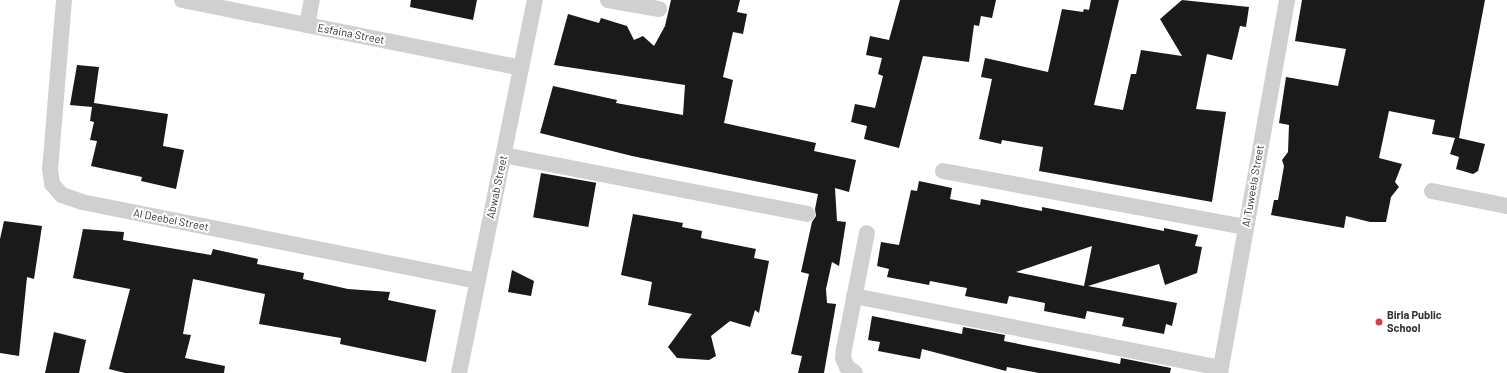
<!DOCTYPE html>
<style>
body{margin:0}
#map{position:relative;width:1507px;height:373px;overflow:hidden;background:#fff;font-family:Barlow,sans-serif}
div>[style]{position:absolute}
.building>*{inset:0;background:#1a1a1a;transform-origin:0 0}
.street>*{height:16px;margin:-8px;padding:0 8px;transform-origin:8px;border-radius:8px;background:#d0d0d0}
.dots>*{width:11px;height:11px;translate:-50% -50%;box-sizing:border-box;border:2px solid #fff;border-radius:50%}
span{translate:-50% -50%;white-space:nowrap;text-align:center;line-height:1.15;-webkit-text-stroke:4px #fff;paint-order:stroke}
.street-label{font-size:11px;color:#333}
.poi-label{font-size:11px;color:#333;font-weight:700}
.left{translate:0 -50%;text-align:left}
</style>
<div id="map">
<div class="building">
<div style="clip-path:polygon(411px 0,477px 0,473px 20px,410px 7px)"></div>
<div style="clip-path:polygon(671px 0,740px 0,737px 12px,747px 14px,743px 34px,733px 32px,723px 77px,733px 80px,724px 123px,816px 143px,814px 151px,856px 160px,849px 192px,835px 188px,837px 221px,846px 222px,839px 266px,832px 262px,826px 289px,827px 303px,836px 304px,824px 373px,798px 373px,802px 356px,791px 354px,809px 274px,801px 272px,812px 222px,816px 216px,815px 209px,818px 194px,632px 156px,540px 133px,553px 86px,617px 100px,616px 103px,683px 115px,685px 85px,554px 65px,568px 14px,599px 23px,601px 18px,627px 26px,634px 40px,643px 36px,654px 46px,665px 26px)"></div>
<div style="clip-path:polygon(900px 0,996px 0,992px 18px,981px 16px,979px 26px,974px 25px,969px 62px,923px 56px,899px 148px,864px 139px,867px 126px,851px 122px,855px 104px,875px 108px,883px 76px,878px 74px,882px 58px,866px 55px,870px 36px,889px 40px)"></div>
<div style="clip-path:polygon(1091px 0,1119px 0,1094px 105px,1123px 110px,1131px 74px,1136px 74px,1141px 50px,1182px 56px,1160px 19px,1182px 0,1249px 7px,1246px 27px,1240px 26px,1232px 60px,1207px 54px,1196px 109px,1226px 112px,1212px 202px,1039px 171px,1043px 147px,1002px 140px,1001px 144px,979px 139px,992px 79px,981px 77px,985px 58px,1048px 72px,1062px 9px,1083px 12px,1084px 9px,1089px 10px)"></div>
<div style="clip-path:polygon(1302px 0,1485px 0,1459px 138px,1485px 144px,1478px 171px,1473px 174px,1456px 169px,1459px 157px,1450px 154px,1455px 138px,1432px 134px,1435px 120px,1389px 111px,1379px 158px,1402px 164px,1395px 182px,1399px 187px,1391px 197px,1386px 222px,1370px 222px,1346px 216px,1344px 228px,1271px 215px,1274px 200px,1278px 200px,1284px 166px,1282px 160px,1288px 152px,1289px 125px,1279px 123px,1286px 77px,1338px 86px,1346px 49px,1295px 41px)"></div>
<div style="clip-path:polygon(77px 65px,99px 67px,94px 103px,168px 114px,163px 146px,184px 150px,176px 189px,141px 181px,142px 177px,91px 166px,97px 141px,90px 140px,94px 122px,90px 121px,92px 107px,70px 105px)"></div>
<div style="left:541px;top:173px;width:56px;height:45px;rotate:10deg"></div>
<div style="clip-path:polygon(evenodd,919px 181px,952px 188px,950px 199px,980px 205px,981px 199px,1042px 211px,1042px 207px,1164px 231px,1164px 228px,1198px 235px,1195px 246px,1202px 247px,1197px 273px,1165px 285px,1159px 264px,1088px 286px,1177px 303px,1172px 326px,1166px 324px,1164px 334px,1122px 326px,1124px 318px,1087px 311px,1085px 319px,1044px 311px,1045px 303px,1009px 296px,1007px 304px,965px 296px,967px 288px,930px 281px,929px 285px,887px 277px,889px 269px,877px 266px,881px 242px,899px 245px,911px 190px,917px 191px,919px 181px,1092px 246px,1084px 286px,1016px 272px,1092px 246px)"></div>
<div style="clip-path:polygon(633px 214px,683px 223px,682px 227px,702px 231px,701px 238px,756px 249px,754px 258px,769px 261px,759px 313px,755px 310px,750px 327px,730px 321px,711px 336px,716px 356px,709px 360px,677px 358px,668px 347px,692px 314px,648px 305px,652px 282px,621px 275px)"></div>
<div style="clip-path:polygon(4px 221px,42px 226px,34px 279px,27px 277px,19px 356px,0 353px,0 239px)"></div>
<div style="clip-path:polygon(83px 229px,124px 232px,123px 240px,211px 255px,213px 249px,258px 259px,257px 264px,304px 273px,303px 279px,348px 289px,390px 292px,388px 300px,436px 310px,426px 362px,340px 344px,341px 338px,259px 324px,265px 294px,193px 279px,183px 334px,191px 335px,185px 358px,225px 366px,224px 373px,125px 373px,109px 369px,130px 289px,73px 278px)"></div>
<div style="clip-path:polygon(512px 270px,534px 281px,531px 296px,508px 292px)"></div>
<div style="clip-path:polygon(872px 316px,962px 334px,963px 327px,1005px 335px,1004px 341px,1120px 364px,1121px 358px,1171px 368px,1170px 373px,1039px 373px,1007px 367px,1006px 371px,922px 349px,920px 359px,878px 351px,880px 342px,868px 340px)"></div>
<div style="clip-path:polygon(54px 332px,86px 340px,79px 373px,45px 373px)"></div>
</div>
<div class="street">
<div style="left:64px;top:0;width:170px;rotate:94.7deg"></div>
<div style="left:50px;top:169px;width:15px;rotate:82deg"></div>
<div style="left:52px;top:184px;width:15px;rotate:48deg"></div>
<div style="left:62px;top:195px;width:21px;rotate:19deg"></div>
<div style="left:82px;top:202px;width:403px;rotate:11.3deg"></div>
<div style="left:182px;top:0;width:346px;rotate:11.3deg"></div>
<div style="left:608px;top:0;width:52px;rotate:10deg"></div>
<div style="left:307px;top:25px;width:25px;rotate:-79deg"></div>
<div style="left:504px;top:155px;width:309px;rotate:11deg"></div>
<div style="left:943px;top:171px;width:308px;rotate:10.5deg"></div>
<div style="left:1432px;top:191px;width:76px;rotate:11.3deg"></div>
<div style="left:854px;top:296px;width:373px;rotate:11.1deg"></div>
<div style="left:459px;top:373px;width:381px;rotate:-78.5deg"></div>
<div style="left:855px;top:373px;width:10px;rotate:-143deg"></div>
<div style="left:847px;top:367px;width:10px;rotate:-114deg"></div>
<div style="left:843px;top:358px;width:9px;rotate:-84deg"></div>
<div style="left:844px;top:349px;width:118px;rotate:-78.8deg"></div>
<div style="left:1220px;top:373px;width:379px;rotate:-79.8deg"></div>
</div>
<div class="dots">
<div style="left:1379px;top:322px;background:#e63946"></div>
</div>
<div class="street-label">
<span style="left:351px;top:34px;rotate:11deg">Esfaina Street</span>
<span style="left:1253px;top:186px;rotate:-80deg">Al Tuweela Street</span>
<span style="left:497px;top:187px;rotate:-78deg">Abwab Street</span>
<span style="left:171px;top:220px;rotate:11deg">Al Deebel Street</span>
</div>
<div class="poi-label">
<span class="left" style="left:1387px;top:322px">Birla Public<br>School</span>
</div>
</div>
